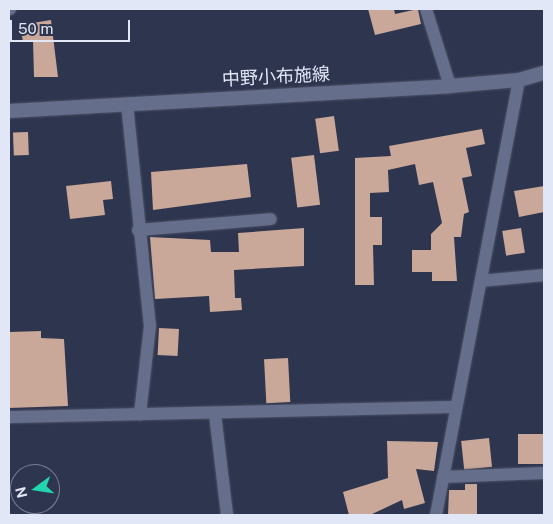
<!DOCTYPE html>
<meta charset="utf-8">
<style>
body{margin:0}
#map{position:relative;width:553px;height:524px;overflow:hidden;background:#2e354e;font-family:"Public Sans","Noto Sans JP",sans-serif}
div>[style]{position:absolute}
.building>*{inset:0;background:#c9a799;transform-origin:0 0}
.roads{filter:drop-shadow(0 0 1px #4b5166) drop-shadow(0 0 1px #4b5166)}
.minor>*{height:12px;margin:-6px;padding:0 6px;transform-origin:6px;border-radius:6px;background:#656e8a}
.secondary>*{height:14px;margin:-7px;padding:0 7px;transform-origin:7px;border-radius:7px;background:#656e8a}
span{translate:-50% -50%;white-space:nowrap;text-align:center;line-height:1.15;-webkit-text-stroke:5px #2e354e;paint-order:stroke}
.street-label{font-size:18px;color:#e2e7f8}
.frame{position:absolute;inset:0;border:10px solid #e2e7f8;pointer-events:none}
.north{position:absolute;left:10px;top:464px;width:50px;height:50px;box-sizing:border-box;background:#2e354e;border:1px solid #767c92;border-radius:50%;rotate:256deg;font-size:14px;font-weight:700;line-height:20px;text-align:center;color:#e2e7f8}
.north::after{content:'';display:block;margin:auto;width:18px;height:22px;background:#22d5af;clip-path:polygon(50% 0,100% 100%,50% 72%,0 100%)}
.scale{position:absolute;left:10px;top:20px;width:120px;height:22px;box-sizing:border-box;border:2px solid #e2e7f8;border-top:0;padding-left:6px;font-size:15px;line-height:18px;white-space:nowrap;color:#e2e7f8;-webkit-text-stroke:4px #2e354e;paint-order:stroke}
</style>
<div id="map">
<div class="building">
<div style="clip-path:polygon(368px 9px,394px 9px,395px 14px,418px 9px,421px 24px,375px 35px)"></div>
<div style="clip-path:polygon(51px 20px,58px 77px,34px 77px,33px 40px,23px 42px,20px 25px)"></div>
<div style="left:334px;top:116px;width:35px;height:19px;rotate:82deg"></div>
<div style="clip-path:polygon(482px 129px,485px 144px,466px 148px,472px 176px,462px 178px,469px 212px,464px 214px,461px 237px,454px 237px,457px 281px,432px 281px,432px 272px,412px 272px,412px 250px,431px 250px,431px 234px,442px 223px,433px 182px,419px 185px,415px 164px,388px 170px,389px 192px,370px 193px,370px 217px,382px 217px,382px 245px,373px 245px,374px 285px,355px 285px,355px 158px,391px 156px,389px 146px)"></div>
<div style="left:28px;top:132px;width:23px;height:15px;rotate:88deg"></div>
<div style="left:314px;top:155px;width:50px;height:23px;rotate:83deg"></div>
<div style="clip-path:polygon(247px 164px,251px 197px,153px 210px,151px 172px)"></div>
<div style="clip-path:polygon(111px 181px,113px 199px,103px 200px,105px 215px,70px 219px,66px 186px)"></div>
<div style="clip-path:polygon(544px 186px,544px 212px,519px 217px,514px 191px)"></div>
<div style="clip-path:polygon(304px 228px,304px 266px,234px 270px,235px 298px,241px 298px,242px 310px,210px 312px,209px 296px,155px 299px,150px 237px,210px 240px,211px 252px,239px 252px,238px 233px)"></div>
<div style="left:521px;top:228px;width:25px;height:19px;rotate:81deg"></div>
<div style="left:159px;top:328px;width:20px;height:27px;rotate:3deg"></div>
<div style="clip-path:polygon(41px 331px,41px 338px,64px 339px,68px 406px,9px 408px,9px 332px)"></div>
<div style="left:288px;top:358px;width:44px;height:24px;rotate:87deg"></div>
<div style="left:544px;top:434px;width:30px;height:26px;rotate:90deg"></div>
<div style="left:489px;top:438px;width:29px;height:28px;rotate:84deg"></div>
<div style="clip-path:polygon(387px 441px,438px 442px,434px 471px,416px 469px,425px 503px,404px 509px,402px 500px,370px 515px,349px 515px,343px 492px,388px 478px)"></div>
<div style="clip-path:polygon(465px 484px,477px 484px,477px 515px,448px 515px,449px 490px,465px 490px)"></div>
</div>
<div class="roads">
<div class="minor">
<div style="left:9px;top:9px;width:1px"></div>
<div style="left:426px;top:9px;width:81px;rotate:72.7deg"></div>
<div style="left:127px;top:104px;width:223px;rotate:84.1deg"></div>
<div style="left:150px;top:326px;width:89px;rotate:96.5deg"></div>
<div style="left:138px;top:230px;width:133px;rotate:-4.7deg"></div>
<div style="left:481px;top:281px;width:63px;rotate:-5.4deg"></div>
<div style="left:215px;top:414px;width:102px;rotate:83.2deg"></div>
<div style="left:9px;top:417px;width:447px;rotate:-1.3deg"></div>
<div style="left:443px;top:477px;width:101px;rotate:-2.3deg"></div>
<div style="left:436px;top:515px;width:443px;rotate:-79.2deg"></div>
</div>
<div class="secondary">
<div style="left:9px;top:111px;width:442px;rotate:-3.2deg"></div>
<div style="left:450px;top:86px;width:69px;rotate:-5deg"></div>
<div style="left:519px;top:80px;width:26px;rotate:-16deg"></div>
</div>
</div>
<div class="street-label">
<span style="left:276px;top:77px;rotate:-3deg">中野小布施線</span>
</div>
<div class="frame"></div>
<div class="north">N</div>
<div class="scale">50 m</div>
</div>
